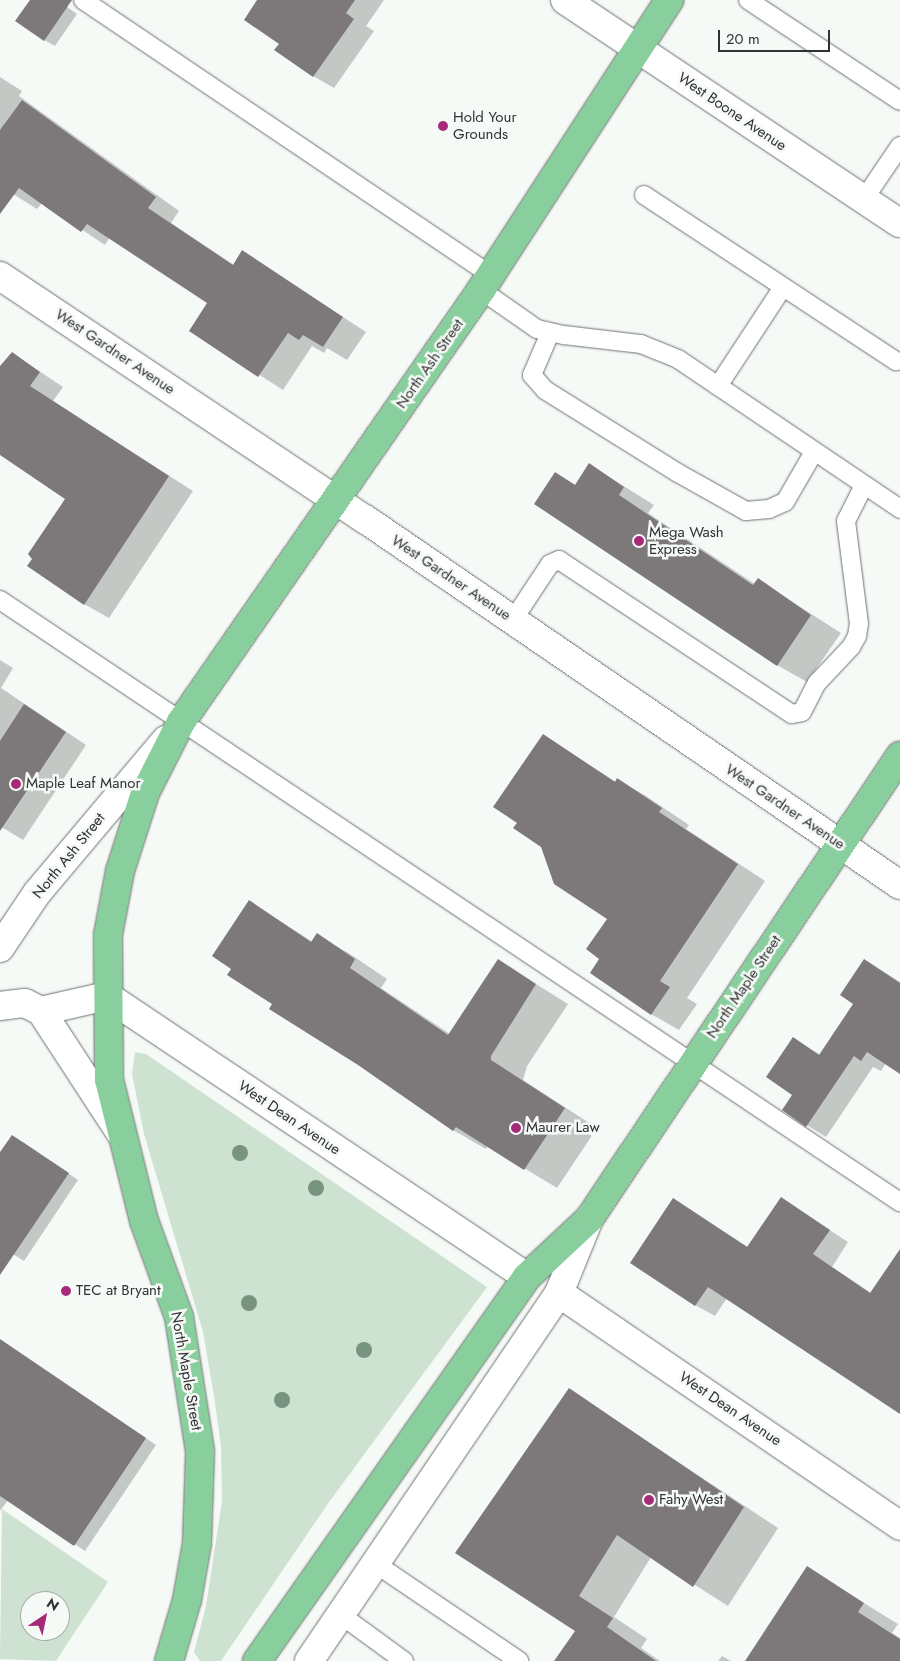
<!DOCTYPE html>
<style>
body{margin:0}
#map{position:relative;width:900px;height:1661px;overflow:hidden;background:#f6faf7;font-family:Jost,sans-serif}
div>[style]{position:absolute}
.green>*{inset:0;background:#cee2d1}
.shadow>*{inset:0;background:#0003}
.building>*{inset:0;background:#7d797b}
.roads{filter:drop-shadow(0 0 1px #6e726f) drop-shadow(0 0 1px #6e726f)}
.lane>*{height:18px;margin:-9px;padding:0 9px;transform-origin:9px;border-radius:9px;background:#fff}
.street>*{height:28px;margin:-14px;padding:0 14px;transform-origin:14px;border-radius:14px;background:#fff}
.secondary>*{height:28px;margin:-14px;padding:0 14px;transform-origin:14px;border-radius:14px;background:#fff}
.primary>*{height:28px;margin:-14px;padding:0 14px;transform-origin:14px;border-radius:14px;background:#89ce9d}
.trees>*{width:16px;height:16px;margin:-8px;border-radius:50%;background:#789380}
.dots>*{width:14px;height:14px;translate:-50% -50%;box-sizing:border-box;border:2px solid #f6faf7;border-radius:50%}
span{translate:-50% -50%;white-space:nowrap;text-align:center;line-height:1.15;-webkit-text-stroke:5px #f6faf7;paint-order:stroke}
.street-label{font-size:15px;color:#313231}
.poi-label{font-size:15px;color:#313231}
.left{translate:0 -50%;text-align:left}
.north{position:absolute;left:20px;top:1591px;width:50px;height:50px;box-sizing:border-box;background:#f6faf7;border:1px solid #a7aaa8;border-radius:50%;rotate:34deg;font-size:14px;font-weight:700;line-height:20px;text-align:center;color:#313231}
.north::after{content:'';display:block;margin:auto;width:18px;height:22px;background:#a7297a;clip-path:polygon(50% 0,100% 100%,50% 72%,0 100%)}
.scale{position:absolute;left:718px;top:30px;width:112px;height:22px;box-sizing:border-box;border:2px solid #313231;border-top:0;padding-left:6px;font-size:15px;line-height:18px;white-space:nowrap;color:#313231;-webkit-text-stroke:4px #f6faf7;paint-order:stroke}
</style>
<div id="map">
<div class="green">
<div style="clip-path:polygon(135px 1052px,146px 1054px,487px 1287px,327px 1505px,221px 1661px,200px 1661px,194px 1652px,206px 1606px,222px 1501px,221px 1446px,214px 1396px,203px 1332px,144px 1134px,132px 1074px)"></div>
<div style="clip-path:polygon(evenodd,2px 1509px,108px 1582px,56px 1661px,0 1659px,2px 1509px,30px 1601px,60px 1601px,60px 1631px,30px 1631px,30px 1601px)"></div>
</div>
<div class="shadow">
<div style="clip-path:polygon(32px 0,57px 0,77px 14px,55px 46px,44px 40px)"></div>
<div style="clip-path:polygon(259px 0,384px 0,366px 26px,374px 31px,334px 88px,313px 76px,280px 43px)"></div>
<div style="clip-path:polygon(0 77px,22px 91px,19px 96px,179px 211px,171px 223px,234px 265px,243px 252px,366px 332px,347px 360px,327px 348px,324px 353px,312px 346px,283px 390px,190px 331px,209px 302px,110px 237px,105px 245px,42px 203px,37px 209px,0 186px)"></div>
<div style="clip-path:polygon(12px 353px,63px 387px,53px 401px,193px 491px,109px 618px,84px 604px,67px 499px,0 454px,0 371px)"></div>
<div style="clip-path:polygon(590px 465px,654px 505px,648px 513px,755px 584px,758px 580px,841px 633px,807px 682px,777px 665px,556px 474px,576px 485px)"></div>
<div style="clip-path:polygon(0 660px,13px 668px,1px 688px,86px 745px,23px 840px,0 826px)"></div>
<div style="clip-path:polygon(544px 736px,616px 782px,618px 780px,646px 796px,689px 825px,686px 829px,765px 881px,687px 998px,697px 1004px,679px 1030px,651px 1014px,601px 958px,608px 919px,519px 822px)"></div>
<div style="clip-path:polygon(250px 902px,313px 942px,317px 935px,350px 954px,387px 979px,381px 988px,450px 1034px,499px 961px,568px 1004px,527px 1066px,523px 1080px,597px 1128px,557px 1188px,488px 1146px,486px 1149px,453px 1130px,274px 1004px,232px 968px)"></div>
<div style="clip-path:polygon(865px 960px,900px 982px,900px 1073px,886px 1063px,881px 1071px,873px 1067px,826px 1137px,783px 1110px,794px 1094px,794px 1039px,821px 1055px,854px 1004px)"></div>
<div style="clip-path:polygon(23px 1142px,78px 1180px,24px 1261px,0 1246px,0 1155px)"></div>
<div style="clip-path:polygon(674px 1199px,748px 1247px,782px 1199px,848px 1242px,832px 1267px,900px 1312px,900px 1413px,727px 1298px,715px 1316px,695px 1305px)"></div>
<div style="clip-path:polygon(0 1340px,156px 1445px,85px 1551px,8px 1500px,0 1511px)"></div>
<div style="clip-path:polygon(569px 1390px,778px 1528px,728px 1606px,651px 1557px,614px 1617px,647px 1639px,641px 1648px,660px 1661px,574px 1661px,577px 1631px)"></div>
<div style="clip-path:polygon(807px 1568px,898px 1624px,892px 1633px,900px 1638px,900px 1661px,746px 1661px)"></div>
<div style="clip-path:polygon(722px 1656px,731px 1661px,718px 1661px)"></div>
</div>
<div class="building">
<div style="clip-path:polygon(30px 0,72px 0,44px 41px,15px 21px)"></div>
<div style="clip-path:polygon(257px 0,355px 0,346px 13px,354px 19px,313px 77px,274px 50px,279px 44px,244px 20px)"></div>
<div style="clip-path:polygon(22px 100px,156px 197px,148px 208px,233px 265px,242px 250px,343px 317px,323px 347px,303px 335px,299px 340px,288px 333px,258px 377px,189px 331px,207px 303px,87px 224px,81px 232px,19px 188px,0 214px,0 130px)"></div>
<div style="clip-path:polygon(12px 352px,40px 372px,30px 386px,169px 476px,84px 605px,27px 566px,32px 559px,28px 554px,65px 499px,0 455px,0 366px)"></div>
<div style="clip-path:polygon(589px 463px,624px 487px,619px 495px,753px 585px,758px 578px,811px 615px,777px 666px,534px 504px,555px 472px,575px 485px)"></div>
<div style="clip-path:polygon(24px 704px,66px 732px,0 831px,0 741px)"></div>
<div style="clip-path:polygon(543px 734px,615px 782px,617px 778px,662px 808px,659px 812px,738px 864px,660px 981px,670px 987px,651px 1015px,590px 973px,599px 959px,586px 949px,607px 919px,554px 884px,541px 847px,513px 828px,517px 823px,493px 807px)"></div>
<div style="clip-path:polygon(249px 900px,311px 942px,317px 933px,355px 959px,350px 968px,448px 1035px,498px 959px,536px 984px,491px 1056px,491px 1060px,565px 1108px,524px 1170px,456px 1127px,453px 1131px,358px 1065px,269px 1009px,272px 1004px,227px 975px,231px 969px,212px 956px)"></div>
<div style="clip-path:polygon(864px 959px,900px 983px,900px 1074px,867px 1052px,861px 1061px,854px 1056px,806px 1127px,782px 1110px,792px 1095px,766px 1077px,793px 1037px,819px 1055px,853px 1004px,840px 995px)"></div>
<div style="clip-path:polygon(12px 1135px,69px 1173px,0 1275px,0 1152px)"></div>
<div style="clip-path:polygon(781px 1197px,830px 1230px,813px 1254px,870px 1293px,900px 1249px,900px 1414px,708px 1287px,695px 1306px,630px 1263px,673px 1198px,747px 1247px)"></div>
<div style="clip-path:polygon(0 1339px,146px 1438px,74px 1546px,0 1496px)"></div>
<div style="clip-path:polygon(569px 1388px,744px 1507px,693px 1587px,617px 1535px,579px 1596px,613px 1618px,607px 1627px,656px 1661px,554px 1661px,575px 1631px,455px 1553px)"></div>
<div style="clip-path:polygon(807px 1566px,864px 1603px,858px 1612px,900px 1639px,900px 1661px,745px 1661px)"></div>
</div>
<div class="roads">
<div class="lane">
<div style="left:83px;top:0;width:492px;rotate:34deg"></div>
<div style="left:748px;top:0;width:182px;rotate:33.6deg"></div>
<div style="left:644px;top:195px;width:302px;rotate:33.4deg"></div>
<div style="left:864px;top:199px;width:64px;rotate:-55.8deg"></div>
<div style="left:481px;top:290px;width:68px;rotate:34.9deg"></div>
<div style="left:537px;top:329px;width:28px;rotate:13deg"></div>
<div style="left:564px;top:335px;width:78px;rotate:6.7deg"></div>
<div style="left:641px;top:344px;width:40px;rotate:22deg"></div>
<div style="left:678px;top:359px;width:268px;rotate:34deg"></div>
<div style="left:550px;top:333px;width:46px;rotate:113.2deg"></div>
<div style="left:532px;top:375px;width:20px;rotate:49deg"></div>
<div style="left:545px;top:390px;width:157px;rotate:32deg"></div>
<div style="left:678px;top:473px;width:78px;rotate:29.2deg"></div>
<div style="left:746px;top:511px;width:23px;rotate:-5deg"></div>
<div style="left:769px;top:509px;width:17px;rotate:-24deg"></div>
<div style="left:785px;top:502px;width:58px;rotate:-59.9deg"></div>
<div style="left:718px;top:386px;width:118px;rotate:-56.7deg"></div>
<div style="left:0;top:600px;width:1083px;rotate:33.78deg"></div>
<div style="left:513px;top:620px;width:67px;rotate:-56.5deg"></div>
<div style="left:550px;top:564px;width:10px;rotate:-24deg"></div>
<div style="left:559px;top:560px;width:279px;rotate:33.5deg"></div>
<div style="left:792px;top:714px;width:10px;rotate:-11deg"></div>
<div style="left:802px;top:712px;width:33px;rotate:-63deg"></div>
<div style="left:817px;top:683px;width:50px;rotate:-46.6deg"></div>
<div style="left:851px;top:647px;width:13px;rotate:-61deg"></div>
<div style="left:857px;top:636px;width:12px;rotate:-81deg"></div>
<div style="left:859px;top:624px;width:104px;rotate:-97.2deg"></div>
<div style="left:846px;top:521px;width:40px;rotate:-63.4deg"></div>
<div style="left:376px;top:1564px;width:173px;rotate:34.1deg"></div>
<div style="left:341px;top:1615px;width:78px;rotate:36.1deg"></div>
</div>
<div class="street">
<div style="left:0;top:276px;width:438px;rotate:33.7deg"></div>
<div style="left:365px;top:519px;width:648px;rotate:34.38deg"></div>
<div style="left:41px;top:1011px;width:68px;rotate:-12.8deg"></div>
<div style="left:107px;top:996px;width:505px;rotate:33.78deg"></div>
<div style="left:559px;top:1293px;width:413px;rotate:34.3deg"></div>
</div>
<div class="secondary">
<div style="left:565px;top:0;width:402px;rotate:33.7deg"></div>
<div style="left:0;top:948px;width:66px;rotate:-56.1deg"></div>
<div style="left:37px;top:893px;width:200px;rotate:-49.9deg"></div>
<div style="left:0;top:1006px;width:25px;rotate:-7deg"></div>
<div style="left:25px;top:1003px;width:18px;rotate:27deg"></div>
<div style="left:41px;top:1011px;width:145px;rotate:56.9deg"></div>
<div style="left:309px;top:1661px;width:445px;rotate:-55.8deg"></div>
<div style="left:559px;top:1293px;width:80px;rotate:-67.9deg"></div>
</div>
<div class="primary">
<div style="left:169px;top:1661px;width:64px;rotate:-73.6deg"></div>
<div style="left:187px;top:1600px;width:58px;rotate:-80deg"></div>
<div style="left:197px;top:1543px;width:92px;rotate:-88.1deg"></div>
<div style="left:200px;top:1451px;width:136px;rotate:-98.9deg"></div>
<div style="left:179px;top:1317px;width:102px;rotate:-110deg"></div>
<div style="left:144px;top:1221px;width:145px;rotate:-103.9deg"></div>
<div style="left:109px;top:1080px;width:145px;rotate:-90.4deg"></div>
<div style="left:108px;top:935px;width:65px;rotate:-79.4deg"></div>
<div style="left:120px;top:871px;width:82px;rotate:-72.2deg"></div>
<div style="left:145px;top:793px;width:80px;rotate:-63.1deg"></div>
<div style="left:181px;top:722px;width:526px;rotate:-55.22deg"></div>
<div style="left:481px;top:290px;width:346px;rotate:-57deg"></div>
<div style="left:257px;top:1661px;width:469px;rotate:-54.9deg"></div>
<div style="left:527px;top:1277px;width:85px;rotate:-43.1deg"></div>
<div style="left:589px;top:1219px;width:558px;rotate:-56.11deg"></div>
</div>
</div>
<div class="trees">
<div style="left:240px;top:1153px"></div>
<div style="left:316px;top:1188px"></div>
<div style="left:249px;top:1303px"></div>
<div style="left:364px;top:1350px"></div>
<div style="left:282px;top:1400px"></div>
</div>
<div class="dots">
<div style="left:443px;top:126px;background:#a7297a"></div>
<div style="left:639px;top:541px;background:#a7297a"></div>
<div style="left:16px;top:784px;background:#a7297a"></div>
<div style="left:516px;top:1128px;background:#a7297a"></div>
<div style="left:66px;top:1291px;background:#a7297a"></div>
<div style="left:649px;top:1500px;background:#a7297a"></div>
</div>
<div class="street-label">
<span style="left:732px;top:112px;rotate:34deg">West Boone Avenue</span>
<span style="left:115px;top:352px;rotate:34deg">West Gardner Avenue</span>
<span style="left:430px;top:364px;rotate:-55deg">North Ash Street</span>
<span style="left:451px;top:578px;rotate:34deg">West Gardner Avenue</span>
<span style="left:785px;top:807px;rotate:34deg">West Gardner Avenue</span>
<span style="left:69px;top:856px;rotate:-51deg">North Ash Street</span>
<span style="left:744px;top:987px;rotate:-56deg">North Maple Street</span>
<span style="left:289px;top:1118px;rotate:34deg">West Dean Avenue</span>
<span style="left:186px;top:1371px;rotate:80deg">North Maple Street</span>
<span style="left:730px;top:1409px;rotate:34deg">West Dean Avenue</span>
</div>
<div class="poi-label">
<span class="left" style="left:453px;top:126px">Hold Your<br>Grounds</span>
<span class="left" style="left:649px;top:541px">Mega Wash<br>Express</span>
<span class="left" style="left:26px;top:784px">Maple Leaf Manor</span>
<span class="left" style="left:526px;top:1128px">Maurer Law</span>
<span class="left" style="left:76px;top:1291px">TEC at Bryant</span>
<span class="left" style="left:659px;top:1500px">Fahy West</span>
</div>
<div class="north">N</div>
<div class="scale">20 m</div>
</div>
